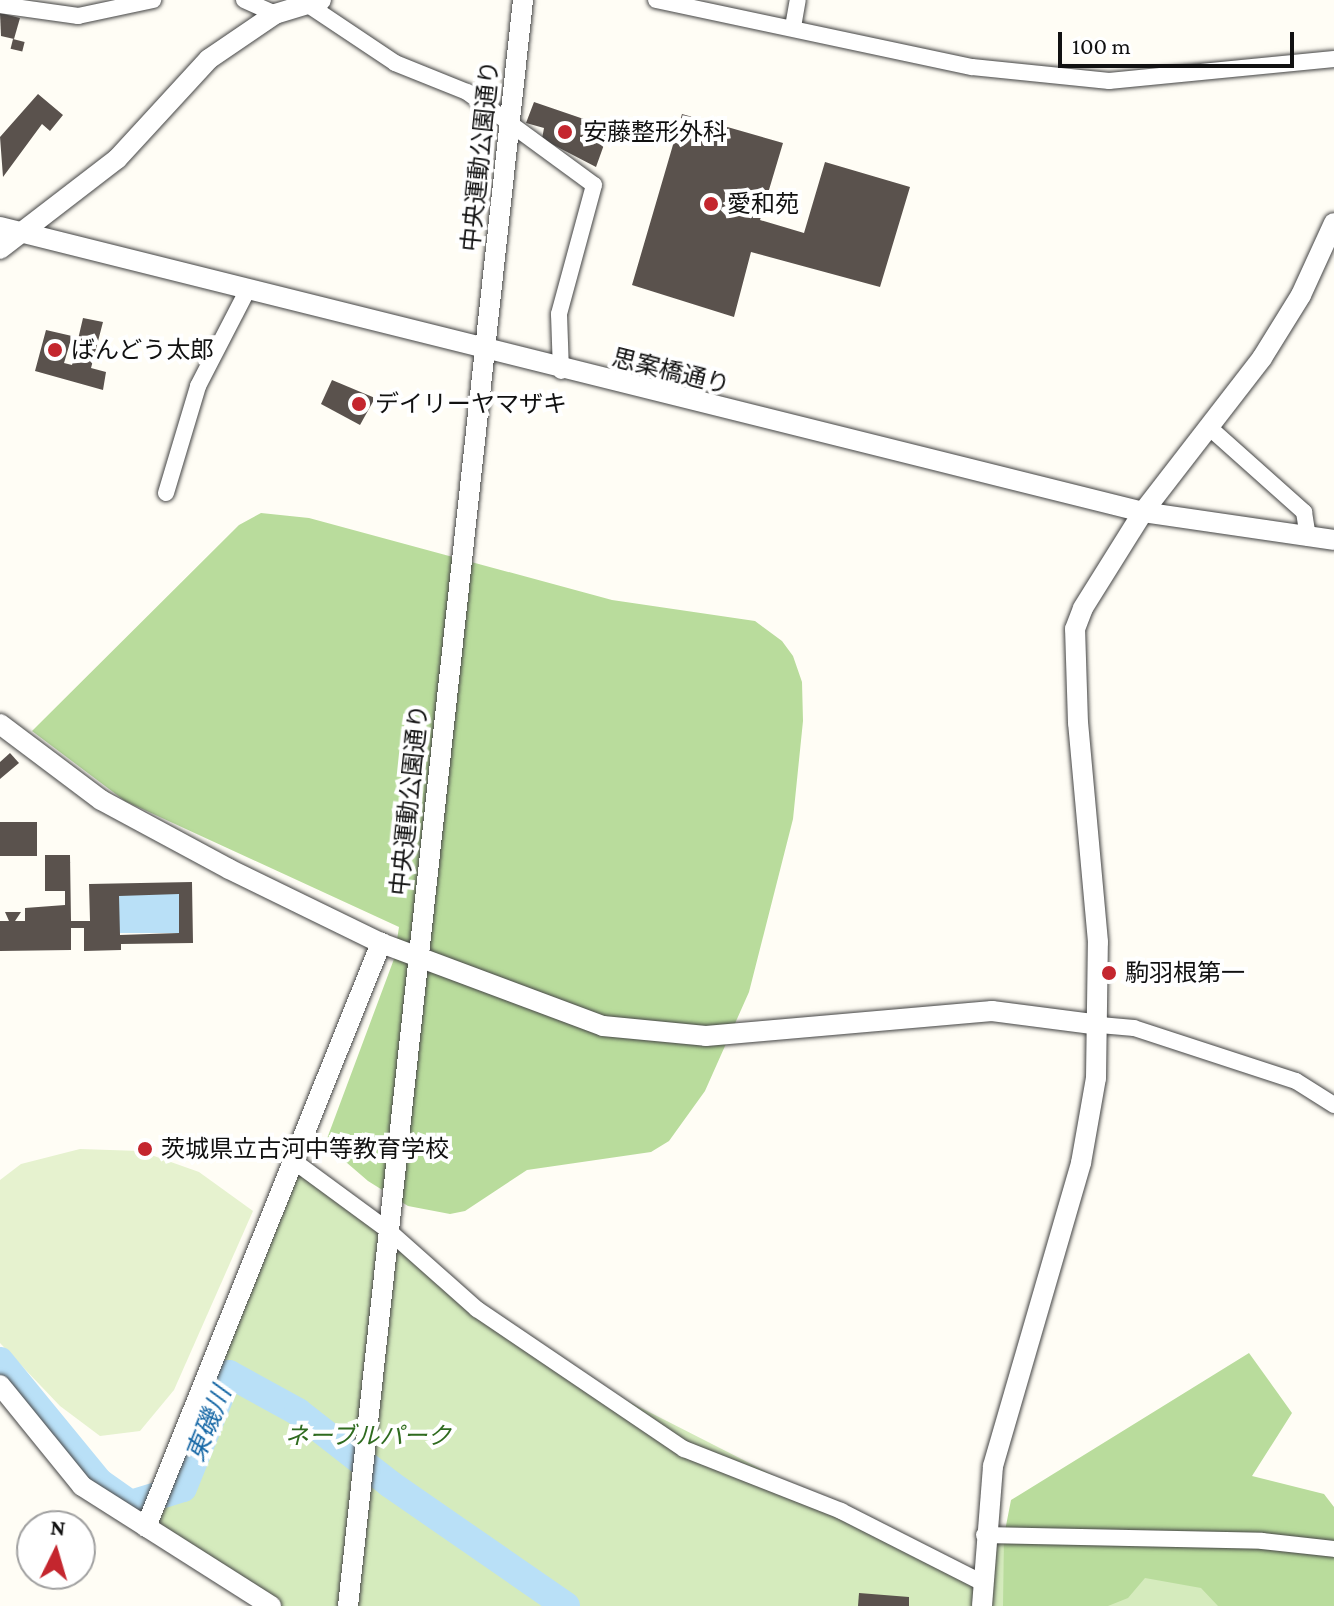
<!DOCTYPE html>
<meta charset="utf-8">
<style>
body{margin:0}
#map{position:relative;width:1334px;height:1606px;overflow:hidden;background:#fffdf5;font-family:"Crimson Pro","Noto Sans JP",serif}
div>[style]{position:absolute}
.green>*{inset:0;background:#d5ebbd}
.forest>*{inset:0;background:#b9dc9c}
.pitch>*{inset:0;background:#e6f2cf}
.water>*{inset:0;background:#b9e0f7;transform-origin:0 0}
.river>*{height:28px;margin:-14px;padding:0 14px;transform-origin:14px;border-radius:14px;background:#b9e0f7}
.building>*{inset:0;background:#5a524d;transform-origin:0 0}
.roads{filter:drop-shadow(0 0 2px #444) drop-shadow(0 0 2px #444)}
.minor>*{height:16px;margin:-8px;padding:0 8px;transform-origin:8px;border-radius:8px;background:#fff}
.tertiary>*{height:20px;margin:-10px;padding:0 10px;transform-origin:10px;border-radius:10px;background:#fff}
.dots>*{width:22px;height:22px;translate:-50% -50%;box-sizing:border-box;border:4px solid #fff;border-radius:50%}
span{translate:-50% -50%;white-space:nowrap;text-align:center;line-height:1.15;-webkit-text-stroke:8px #fff;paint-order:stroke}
.poi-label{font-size:24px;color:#111}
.left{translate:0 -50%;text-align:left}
.street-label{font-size:24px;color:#111}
.park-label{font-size:24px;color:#2f6b1f;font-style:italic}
.water-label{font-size:26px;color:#1768a6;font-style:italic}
.north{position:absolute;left:16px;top:1510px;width:80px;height:80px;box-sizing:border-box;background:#fff;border:2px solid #a0a0a0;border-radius:50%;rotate:5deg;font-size:22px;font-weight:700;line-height:32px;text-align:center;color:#111}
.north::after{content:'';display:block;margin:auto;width:28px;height:36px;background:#c4262e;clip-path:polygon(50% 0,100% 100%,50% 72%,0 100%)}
.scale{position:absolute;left:1058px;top:32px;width:236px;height:36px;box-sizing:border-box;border:4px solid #111;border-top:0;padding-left:10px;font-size:24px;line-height:28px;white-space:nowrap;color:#111;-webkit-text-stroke:6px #fff;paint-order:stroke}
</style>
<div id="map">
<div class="green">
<div style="clip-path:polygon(295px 1162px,549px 1361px,981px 1581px,999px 1535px,1334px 1606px,270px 1606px,146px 1527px)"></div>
</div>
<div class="forest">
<div style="clip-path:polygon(261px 513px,309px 518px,612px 600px,755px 621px,782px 641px,793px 656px,802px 682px,803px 721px,793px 819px,749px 992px,705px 1091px,669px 1141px,651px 1152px,527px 1170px,465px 1211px,450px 1214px,408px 1206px,368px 1181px,325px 1144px,394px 959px,399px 927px,125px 801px,32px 731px,239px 525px)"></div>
<div style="clip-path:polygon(1249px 1353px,1292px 1413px,1252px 1476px,1324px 1494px,1334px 1507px,1334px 1606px,1218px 1606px,1201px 1588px,1145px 1578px,1128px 1598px,1108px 1606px,1003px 1606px,1004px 1536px,1011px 1500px)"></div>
</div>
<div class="pitch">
<div style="clip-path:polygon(80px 1149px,140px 1151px,199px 1172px,253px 1211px,174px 1390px,140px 1431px,100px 1436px,60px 1406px,0 1343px,0 1180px,21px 1164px)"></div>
</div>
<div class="water">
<div style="left:179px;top:894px;width:39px;height:60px;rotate:90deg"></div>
</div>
<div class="river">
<div style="left:0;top:1361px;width:156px;rotate:50.7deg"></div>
<div style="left:99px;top:1482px;width:39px;rotate:35deg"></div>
<div style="left:131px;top:1504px;width:54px;rotate:-17.1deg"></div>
<div style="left:183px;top:1488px;width:123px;rotate:-68deg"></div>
<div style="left:229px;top:1374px;width:79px;rotate:28.8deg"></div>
<div style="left:298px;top:1412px;width:117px;rotate:38deg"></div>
<div style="left:390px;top:1484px;width:214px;rotate:34.7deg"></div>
</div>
<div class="building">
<div style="clip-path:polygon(0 13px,20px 18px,14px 39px,1px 36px)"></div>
<div style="left:13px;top:39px;width:12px;height:10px;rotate:14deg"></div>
<div style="clip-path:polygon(38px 94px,63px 115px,50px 131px,42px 124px,3px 177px,0 137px)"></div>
<div style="clip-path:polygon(534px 102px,610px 128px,596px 167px,542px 139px,544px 128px,526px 123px)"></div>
<div style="clip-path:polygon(682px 114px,783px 143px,760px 220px,804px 233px,825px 162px,910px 187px,880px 287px,751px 252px,734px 317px,632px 285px)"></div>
<div style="clip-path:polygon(83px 318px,103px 322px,91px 368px,106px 372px,103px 390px,35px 371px,46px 330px,72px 336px,64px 363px,72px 365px)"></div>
<div style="clip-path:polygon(332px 380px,375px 398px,360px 425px,321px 404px)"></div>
<div style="clip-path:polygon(10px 753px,19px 763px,0 779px,0 762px)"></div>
<div style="left:0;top:822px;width:37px;height:34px"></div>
<div style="clip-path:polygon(evenodd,45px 855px,70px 855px,71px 921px,90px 921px,89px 884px,192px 882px,193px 943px,121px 944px,121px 950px,84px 951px,84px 928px,71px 928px,71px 950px,0 951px,0 921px,9px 921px,5px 912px,21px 912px,15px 921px,25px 921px,25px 908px,65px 905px,65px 891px,45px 891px,45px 855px,179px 894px,179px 933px,120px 935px,119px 896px,179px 894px)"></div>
<div style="clip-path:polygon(859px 1593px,909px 1597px,909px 1606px,858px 1606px)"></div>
</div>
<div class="roads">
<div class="minor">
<div style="left:244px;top:0;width:34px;rotate:24deg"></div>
<div style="left:656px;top:0;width:323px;rotate:12deg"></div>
<div style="left:972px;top:67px;width:138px;rotate:5.8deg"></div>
<div style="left:1109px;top:81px;width:226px;rotate:-5.6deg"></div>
<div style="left:307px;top:4px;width:106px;rotate:33.8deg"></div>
<div style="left:395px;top:63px;width:78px;rotate:21.9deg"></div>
<div style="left:467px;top:92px;width:157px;rotate:36.2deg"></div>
<div style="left:594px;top:185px;width:134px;rotate:105.2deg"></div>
<div style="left:559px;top:314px;width:57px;rotate:88deg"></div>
<div style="left:0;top:5px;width:79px;rotate:8deg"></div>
<div style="left:78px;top:16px;width:77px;rotate:-12deg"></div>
<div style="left:793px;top:27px;width:27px;rotate:-80deg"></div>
<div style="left:1211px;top:429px;width:125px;rotate:41.7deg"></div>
<div style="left:1304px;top:512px;width:26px;rotate:81deg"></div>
<div style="left:166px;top:493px;width:112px;rotate:-73.3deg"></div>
<div style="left:198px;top:386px;width:107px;rotate:-62.7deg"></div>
<div style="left:1100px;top:1025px;width:34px;rotate:5deg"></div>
<div style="left:1134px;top:1028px;width:170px;rotate:18.1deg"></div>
<div style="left:1296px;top:1081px;width:45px;rotate:32.3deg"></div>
<div style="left:295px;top:1162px;width:117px;rotate:36.3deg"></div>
<div style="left:389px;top:1231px;width:118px;rotate:41.6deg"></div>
<div style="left:477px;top:1309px;width:250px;rotate:34.1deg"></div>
<div style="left:684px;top:1449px;width:169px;rotate:21.5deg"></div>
<div style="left:841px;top:1511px;width:157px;rotate:26.9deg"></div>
<div style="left:984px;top:1535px;width:278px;rotate:1.2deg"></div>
<div style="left:1262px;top:1541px;width:72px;rotate:6.3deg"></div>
</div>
<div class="tertiary">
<div style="left:0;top:227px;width:1178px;rotate:14deg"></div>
<div style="left:1143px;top:512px;width:193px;rotate:8.3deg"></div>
<div style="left:0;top:249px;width:148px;rotate:-37.6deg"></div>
<div style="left:117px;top:159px;width:136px;rotate:-47.4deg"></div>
<div style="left:209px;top:59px;width:80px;rotate:-34.3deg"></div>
<div style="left:275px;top:14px;width:48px;rotate:-16.9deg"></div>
<div style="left:0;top:724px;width:126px;rotate:37deg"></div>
<div style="left:101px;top:800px;width:145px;rotate:28.3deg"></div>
<div style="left:229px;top:869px;width:169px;rotate:26deg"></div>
<div style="left:381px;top:943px;width:237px;rotate:20.5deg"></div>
<div style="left:603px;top:1026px;width:103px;rotate:5.5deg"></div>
<div style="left:706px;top:1036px;width:287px;rotate:-5deg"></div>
<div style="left:992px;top:1011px;width:109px;rotate:7.4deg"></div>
<div style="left:0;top:1385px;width:130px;rotate:50.9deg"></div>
<div style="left:82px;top:1486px;width:224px;rotate:32.4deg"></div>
<div style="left:146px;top:1527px;width:630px;rotate:-68.08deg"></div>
<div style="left:348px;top:1606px;width:1616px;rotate:-83.78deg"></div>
<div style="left:982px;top:1606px;width:140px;rotate:-85.5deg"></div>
<div style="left:993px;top:1466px;width:316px;rotate:-73.8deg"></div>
<div style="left:1081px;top:1163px;width:86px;rotate:-80deg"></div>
<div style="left:1096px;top:1078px;width:136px;rotate:-89.2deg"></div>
<div style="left:1098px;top:942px;width:220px;rotate:-95.2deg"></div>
<div style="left:1078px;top:723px;width:94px;rotate:-91.8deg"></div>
<div style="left:1075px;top:629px;width:22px;rotate:-69deg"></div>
<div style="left:1083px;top:608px;width:113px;rotate:-58deg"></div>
<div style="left:1143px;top:512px;width:195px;rotate:-52.3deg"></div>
<div style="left:1262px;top:358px;width:74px;rotate:-58.2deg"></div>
<div style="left:1301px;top:295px;width:79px;rotate:-65.4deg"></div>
</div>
</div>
<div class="dots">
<div style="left:565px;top:132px;background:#c4262e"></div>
<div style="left:711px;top:204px;background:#c4262e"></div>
<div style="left:55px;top:350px;background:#c4262e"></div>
<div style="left:359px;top:404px;background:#c4262e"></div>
<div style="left:1109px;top:973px;background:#c4262e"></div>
<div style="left:145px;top:1149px;background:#c4262e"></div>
</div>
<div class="poi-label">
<span class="left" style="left:583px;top:132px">安藤整形外科</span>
<span class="left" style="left:727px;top:204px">愛和苑</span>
<span class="left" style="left:71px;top:350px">ばんどう太郎</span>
<span class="left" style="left:375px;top:404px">デイリーヤマザキ</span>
<span class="left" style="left:1125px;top:973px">駒羽根第一</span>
<span class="left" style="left:161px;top:1149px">茨城県立古河中等教育学校</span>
</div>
<div class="street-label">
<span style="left:480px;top:156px;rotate:-84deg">中央運動公園通り</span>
<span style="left:671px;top:371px;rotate:14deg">思案橋通り</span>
<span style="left:409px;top:800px;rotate:-84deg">中央運動公園通り</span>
</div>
<div class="park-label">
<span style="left:368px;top:1436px">ネーブルパーク</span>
</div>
<div class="water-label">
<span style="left:209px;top:1424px;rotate:-68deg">東磯川</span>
</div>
<div class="north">N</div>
<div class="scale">100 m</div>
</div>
